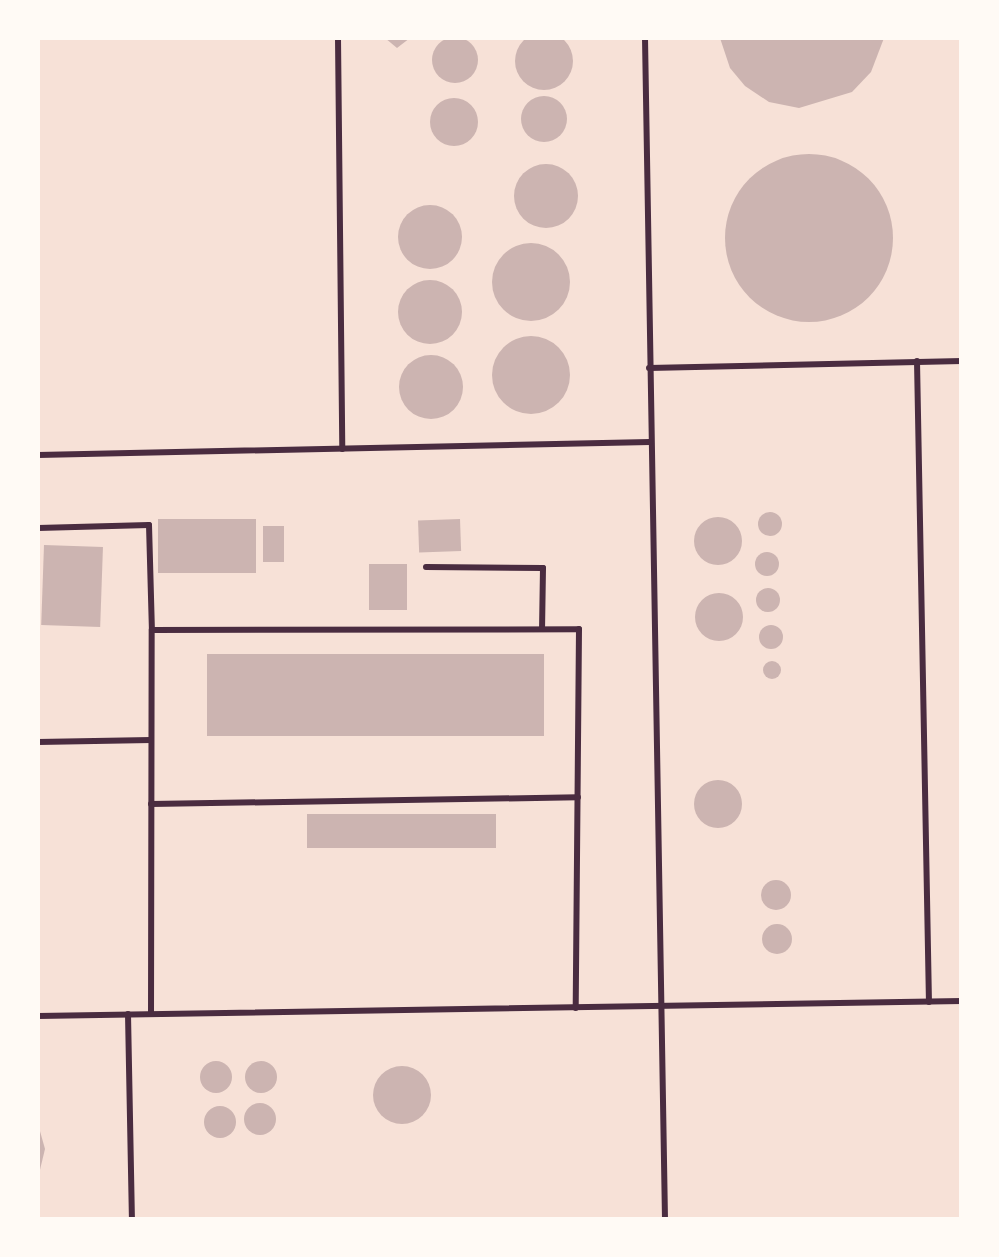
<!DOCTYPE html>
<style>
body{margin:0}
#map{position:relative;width:999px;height:1257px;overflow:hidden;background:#f7e1d7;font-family:"Work Sans",sans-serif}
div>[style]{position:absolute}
.building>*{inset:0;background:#ccb4b1;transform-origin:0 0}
.round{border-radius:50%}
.service>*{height:6px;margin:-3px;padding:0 3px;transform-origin:3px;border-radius:3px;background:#4a2c40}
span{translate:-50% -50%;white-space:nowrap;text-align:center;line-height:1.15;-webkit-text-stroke:9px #fffaf5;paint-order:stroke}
.frame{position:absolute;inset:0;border:40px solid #fffaf5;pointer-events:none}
</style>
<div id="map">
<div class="building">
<div class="round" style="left:515px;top:32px;width:58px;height:58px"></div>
<div class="round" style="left:432px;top:37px;width:46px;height:46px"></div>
<div style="clip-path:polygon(385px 38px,410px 38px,397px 48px)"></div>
<div style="clip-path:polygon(720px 38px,884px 38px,871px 72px,852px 92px,799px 108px,769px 102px,745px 86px,730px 68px)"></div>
<div class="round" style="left:521px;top:96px;width:46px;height:46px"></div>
<div class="round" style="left:430px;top:98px;width:48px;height:48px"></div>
<div class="round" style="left:725px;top:154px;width:168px;height:168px"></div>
<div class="round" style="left:514px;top:164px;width:64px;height:64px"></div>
<div class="round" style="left:398px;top:205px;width:64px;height:64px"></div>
<div class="round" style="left:492px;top:243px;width:78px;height:78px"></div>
<div class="round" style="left:398px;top:280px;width:64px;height:64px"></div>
<div class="round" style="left:492px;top:336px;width:78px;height:78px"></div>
<div class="round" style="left:399px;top:355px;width:64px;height:64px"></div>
<div class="round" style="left:758px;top:512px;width:24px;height:24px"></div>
<div class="round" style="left:694px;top:517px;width:48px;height:48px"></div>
<div style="left:256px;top:519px;width:54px;height:98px;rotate:90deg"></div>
<div style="left:460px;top:519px;width:32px;height:42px;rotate:88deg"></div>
<div style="left:263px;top:526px;width:21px;height:36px"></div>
<div style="left:44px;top:545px;width:59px;height:80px;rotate:2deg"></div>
<div class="round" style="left:755px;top:552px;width:24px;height:24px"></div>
<div style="left:407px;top:564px;width:46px;height:38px;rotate:90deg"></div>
<div class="round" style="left:756px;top:588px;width:24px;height:24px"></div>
<div class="round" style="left:695px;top:593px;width:48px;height:48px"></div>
<div class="round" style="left:759px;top:625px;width:24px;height:24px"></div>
<div style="left:544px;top:654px;width:82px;height:337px;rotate:90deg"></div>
<div class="round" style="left:763px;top:661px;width:18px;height:18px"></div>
<div class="round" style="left:694px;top:780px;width:48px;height:48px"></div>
<div style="left:307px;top:814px;width:189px;height:34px"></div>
<div class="round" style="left:761px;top:880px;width:30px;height:30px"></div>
<div class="round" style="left:762px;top:924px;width:30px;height:30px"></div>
<div class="round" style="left:200px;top:1061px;width:32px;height:32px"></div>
<div class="round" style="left:245px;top:1061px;width:32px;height:32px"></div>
<div class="round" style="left:373px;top:1066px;width:58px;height:58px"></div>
<div class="round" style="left:244px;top:1103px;width:32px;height:32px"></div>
<div class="round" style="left:204px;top:1106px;width:32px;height:32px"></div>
<div style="clip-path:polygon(38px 1124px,45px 1149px,38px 1178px)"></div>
</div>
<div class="service">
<div style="left:338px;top:38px;width:411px;rotate:89.4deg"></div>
<div style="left:645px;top:38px;width:1182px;rotate:89.03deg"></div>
<div style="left:917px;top:361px;width:641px;rotate:88.93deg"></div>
<div style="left:649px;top:368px;width:313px;rotate:-1.3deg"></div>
<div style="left:38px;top:455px;width:612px;rotate:-1.22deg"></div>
<div style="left:38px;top:528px;width:111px;rotate:-1.5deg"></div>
<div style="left:149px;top:525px;width:105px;rotate:88.4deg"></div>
<div style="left:426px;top:567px;width:117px;rotate:0.5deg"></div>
<div style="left:543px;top:568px;width:61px;rotate:90.9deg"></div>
<div style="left:38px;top:742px;width:113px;rotate:-1deg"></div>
<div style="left:151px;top:804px;width:427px;rotate:-0.9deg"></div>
<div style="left:128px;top:1014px;width:206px;rotate:88.9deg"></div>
<div style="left:151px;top:1014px;width:384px;rotate:-89.9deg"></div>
<div style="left:152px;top:630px;width:427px;rotate:-0.1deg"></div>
<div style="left:579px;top:629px;width:379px;rotate:90.5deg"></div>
<div style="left:38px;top:1016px;width:924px;rotate:-0.93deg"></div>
</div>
<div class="frame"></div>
</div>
